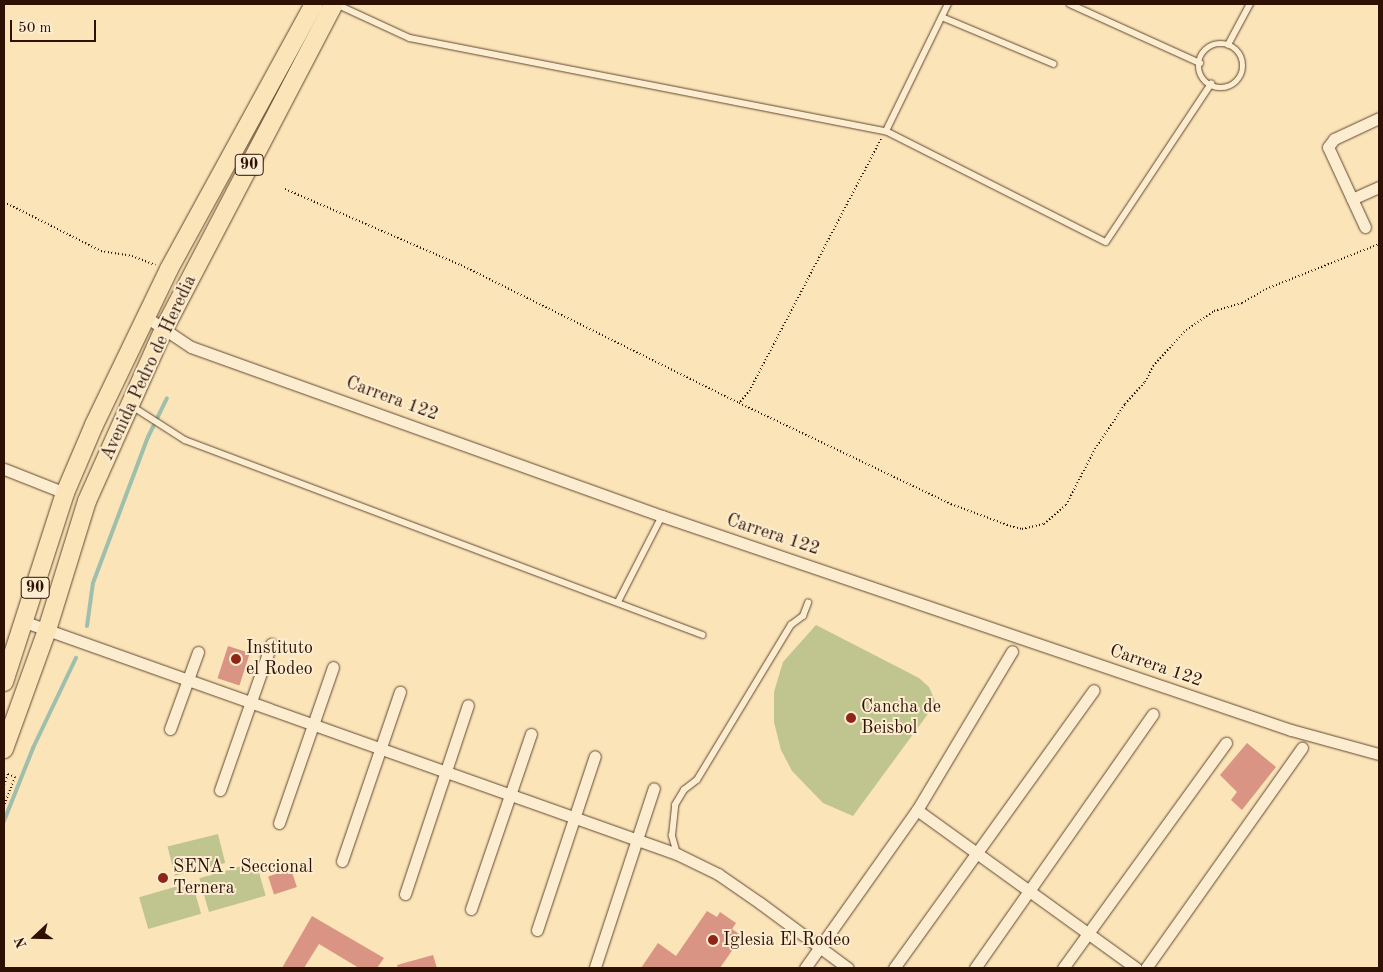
<!DOCTYPE html>
<style>
body{margin:0}
#map{position:relative;width:1383px;height:972px;overflow:hidden;background:#fbe4b8;font-family:"Old Standard TT",serif}
div>[style]{position:absolute}
.green>*{inset:0;background:#c0c48e;transform-origin:0 0}
.stream>*{height:4px;margin:-2px;padding:0 2px;transform-origin:2px;border-radius:2px;background:#9fbfad}
.building>*{inset:0;background:#d99484;transform-origin:0 0}
.path>*{height:2px;margin-top:-1px;transform-origin:0;background:repeating-linear-gradient(90deg,#2f1103 0 1px,transparent 0 3.5px)}
.roads{filter:drop-shadow(0 0 1px #624630) drop-shadow(0 0 1px #624630)}
.service>*{height:5.5px;margin:-2.75px;padding:0 2.75px;transform-origin:2.75px;border-radius:2.75px;background:#fcedd1}
.service>.ring{margin:-2.75px;padding:0;box-sizing:content-box;background:none;border:5.5px solid #fcedd1;border-radius:50%}
.minor>*{height:11px;margin:-5.5px;padding:0 5.5px;transform-origin:5.5px;border-radius:5.5px;background:#fcedd1}
.trunk>*{height:18px;margin:-9px;padding:0 9px;transform-origin:9px;border-radius:9px;background:#fbe4b8}
.dots>*{width:14px;height:14px;translate:-50% -50%;box-sizing:border-box;border:2px solid #fcedd1;border-radius:50%}
span{translate:-50% -50%;white-space:nowrap;text-align:center;line-height:1.15;-webkit-text-stroke:4px #fcedd1;paint-order:stroke}
.shield-label span{padding:1px 4px;background:#fcedd1;border:1px solid;border-radius:4px;-webkit-text-stroke-width:0}
.shield-label{font-size:16px;color:#2f1103;font-weight:700}
.street-label{font-size:18px;color:#2f1103}
.poi-label{font-size:18px;color:#2f1103}
.left{translate:0 -50%;text-align:left}
.frame{position:absolute;inset:0;border:5px solid #2f1103;pointer-events:none}
.north{position:absolute;left:10px;top:912px;width:50px;height:50px;-webkit-text-stroke:4px #fcedd1;paint-order:stroke;rotate:249deg;font-size:14px;font-weight:700;line-height:20px;text-align:center;color:#2f1103}
.north::after{content:'';display:block;margin:auto;width:18px;height:22px;background:#2f1103;clip-path:polygon(50% 0,100% 100%,50% 72%,0 100%)}
.scale{position:absolute;left:10px;top:20px;width:86px;height:22px;box-sizing:border-box;border:2px solid #2f1103;border-top:0;padding-left:6px;font-size:15px;line-height:18px;white-space:nowrap;color:#2f1103;-webkit-text-stroke:4px #fcedd1;paint-order:stroke}
</style>
<div id="map">
<div class="green">
<div style="clip-path:polygon(816px 625px,919px 678px,929px 687px,936px 703px,853px 816px,823px 803px,792px 771px,781px 750px,774px 722px,774px 692px,783px 662px)"></div>
<div style="left:218px;top:834px;width:30px;height:52px;rotate:76deg"></div>
<div style="left:256px;top:862px;width:35px;height:59px;rotate:74deg"></div>
<div style="left:192px;top:882px;width:33px;height:55px;rotate:74deg"></div>
</div>
<div class="stream">
<div style="left:87px;top:626px;width:43px;rotate:-82.1deg"></div>
<div style="left:93px;top:583px;width:156px;rotate:-69.4deg"></div>
<div style="left:148px;top:437px;width:43px;rotate:-64deg"></div>
<div style="left:4px;top:821px;width:79px;rotate:-68.3deg"></div>
<div style="left:33px;top:748px;width:100px;rotate:-64.5deg"></div>
</div>
<div class="building">
<div style="left:228px;top:646px;width:23px;height:34px;rotate:18deg"></div>
<div style="clip-path:polygon(1247px 743px,1276px 767px,1242px 810px,1231px 800px,1237px 792px,1220px 775px)"></div>
<div style="left:291px;top:869px;width:19px;height:24px;rotate:72deg"></div>
<div style="clip-path:polygon(707px 911px,717px 917px,720px 912px,736px 923px,732px 929px,742px 936px,720px 968px,641px 968px,658px 943px,676px 956px)"></div>
<div style="clip-path:polygon(312px 916px,384px 958px,377px 968px,359px 968px,319px 944px,304px 968px,282px 968px)"></div>
<div style="clip-path:polygon(433px 955px,437px 968px,398px 968px,397px 965px)"></div>
</div>
<div class="path">
<div style="left:881px;top:139px;width:283px;rotate:117.6deg"></div>
<div style="left:750px;top:390px;width:17px;rotate:130deg"></div>
<div style="left:739px;top:403px;width:235px;rotate:25.5deg"></div>
<div style="left:951px;top:504px;width:63px;rotate:20.4deg"></div>
<div style="left:1010px;top:526px;width:12px;rotate:14deg"></div>
<div style="left:1022px;top:529px;width:23px;rotate:-13deg"></div>
<div style="left:1044px;top:524px;width:29px;rotate:-41deg"></div>
<div style="left:1066px;top:505px;width:63px;rotate:-62.6deg"></div>
<div style="left:1095px;top:449px;width:54px;rotate:-56.3deg"></div>
<div style="left:1125px;top:404px;width:30px;rotate:-48deg"></div>
<div style="left:1145px;top:382px;width:18px;rotate:-63deg"></div>
<div style="left:1153px;top:366px;width:49px;rotate:-47.5deg"></div>
<div style="left:1186px;top:330px;width:34px;rotate:-34deg"></div>
<div style="left:1214px;top:311px;width:29px;rotate:-16deg"></div>
<div style="left:1242px;top:303px;width:28px;rotate:-30deg"></div>
<div style="left:1266px;top:289px;width:122px;rotate:-21.7deg"></div>
<div style="left:285px;top:189px;width:192px;rotate:23.4deg"></div>
<div style="left:461px;top:265px;width:310px;rotate:26.4deg"></div>
<div style="left:4px;top:202px;width:109px;rotate:26.8deg"></div>
<div style="left:101px;top:251px;width:31px;rotate:9deg"></div>
<div style="left:132px;top:256px;width:25px;rotate:21deg"></div>
<div style="left:4px;top:785px;width:12px;rotate:-70deg"></div>
<div style="left:8px;top:774px;width:8px;rotate:23deg"></div>
<div style="left:15px;top:777px;width:30px;rotate:111deg"></div>
</div>
<div class="roads">
<div class="service">
<div style="left:336px;top:4px;width:81px;rotate:24.7deg"></div>
<div style="left:410px;top:38px;width:485px;rotate:11.1deg"></div>
<div style="left:886px;top:131px;width:246px;rotate:26.8deg"></div>
<div style="left:1106px;top:242px;width:190px;rotate:-56.4deg"></div>
<div style="left:1070px;top:4px;width:143px;rotate:24.4deg"></div>
<div style="left:942px;top:17px;width:121px;rotate:22.8deg"></div>
<div class="ring" style="left:1199px;top:44px;width:38.5px;height:38.5px"></div>
<div style="left:1228px;top:45px;width:47px;rotate:-61.8deg"></div>
<div style="left:886px;top:131px;width:141px;rotate:-64deg"></div>
<div style="left:132px;top:406px;width:63px;rotate:32.7deg"></div>
<div style="left:185px;top:440px;width:553px;rotate:20.63deg"></div>
<div style="left:618px;top:602px;width:97px;rotate:-62.9deg"></div>
<div style="left:677px;top:854px;width:19px;rotate:-106deg"></div>
<div style="left:672px;top:836px;width:31px;rotate:-84deg"></div>
<div style="left:675px;top:805px;width:17px;rotate:-59deg"></div>
<div style="left:684px;top:790px;width:16px;rotate:-38deg"></div>
<div style="left:697px;top:780px;width:181px;rotate:-58.8deg"></div>
<div style="left:791px;top:625px;width:15px;rotate:-37deg"></div>
<div style="left:803px;top:616px;width:14px;rotate:-69deg"></div>
</div>
<div class="minor">
<div style="left:1352px;top:199px;width:30px;rotate:-24deg"></div>
<div style="left:1365px;top:227px;width:88px;rotate:-114.8deg"></div>
<div style="left:1328px;top:147px;width:10px;rotate:-53deg"></div>
<div style="left:1334px;top:139px;width:50px;rotate:-25deg"></div>
<div style="left:146px;top:317px;width:54px;rotate:33.7deg"></div>
<div style="left:191px;top:347px;width:500px;rotate:19.74deg"></div>
<div style="left:662px;top:516px;width:664px;rotate:18.79deg"></div>
<div style="left:1291px;top:730px;width:91px;rotate:15.3deg"></div>
<div style="left:4px;top:469px;width:66px;rotate:21.5deg"></div>
<div style="left:25px;top:622px;width:692px;rotate:19.59deg"></div>
<div style="left:677px;top:854px;width:46px;rotate:26deg"></div>
<div style="left:718px;top:874px;width:51px;rotate:34.6deg"></div>
<div style="left:760px;top:903px;width:109px;rotate:36.5deg"></div>
<div style="left:170px;top:729px;width:82px;rotate:-70deg"></div>
<div style="left:220px;top:790px;width:155px;rotate:-70.7deg"></div>
<div style="left:917px;top:810px;width:270px;rotate:35.8deg"></div>
<div style="left:279px;top:823px;width:165px;rotate:-70.9deg"></div>
<div style="left:342px;top:861px;width:179px;rotate:-71.1deg"></div>
<div style="left:405px;top:894px;width:199px;rotate:-71.6deg"></div>
<div style="left:471px;top:909px;width:185px;rotate:-71.1deg"></div>
<div style="left:537px;top:930px;width:183px;rotate:-71.6deg"></div>
<div style="left:595px;top:967px;width:188px;rotate:-71.8deg"></div>
<div style="left:805px;top:968px;width:194px;rotate:-54.7deg"></div>
<div style="left:917px;top:810px;width:185px;rotate:-59.1deg"></div>
<div style="left:894px;top:968px;width:342px;rotate:-54.3deg"></div>
<div style="left:975px;top:968px;width:310px;rotate:-55deg"></div>
<div style="left:1063px;top:968px;width:278px;rotate:-54.1deg"></div>
<div style="left:1146px;top:968px;width:270px;rotate:-54.7deg"></div>
</div>
<div class="trunk">
<div style="left:4px;top:682px;width:199px;rotate:-72.1deg"></div>
<div style="left:65px;top:493px;width:74px;rotate:-66.9deg"></div>
<div style="left:94px;top:425px;width:173px;rotate:-64.3deg"></div>
<div style="left:169px;top:269px;width:302px;rotate:-61.3deg"></div>
<div style="left:4px;top:749px;width:127px;rotate:-70.1deg"></div>
<div style="left:47px;top:630px;width:135px;rotate:-72.8deg"></div>
<div style="left:87px;top:501px;width:191px;rotate:-65.9deg"></div>
<div style="left:165px;top:327px;width:365px;rotate:-62.4deg"></div>
</div>
</div>
<div class="dots">
<div style="left:236px;top:659px;background:#8f2418"></div>
<div style="left:851px;top:718px;background:#8f2418"></div>
<div style="left:163px;top:878px;background:#8f2418"></div>
<div style="left:713px;top:940px;background:#8f2418"></div>
</div>
<div class="shield-label">
<span style="left:249px;top:165px">90</span>
<span style="left:35px;top:588px">90</span>
</div>
<div class="street-label">
<span style="left:149px;top:368px;rotate:-65deg">Avenida Pedro de Heredia</span>
<span style="left:392px;top:399px;rotate:20deg">Carrera 122</span>
<span style="left:773px;top:535px;rotate:18deg">Carrera 122</span>
<span style="left:1156px;top:666px;rotate:19deg">Carrera 122</span>
</div>
<div class="poi-label">
<span class="left" style="left:246px;top:659px">Instituto<br>el Rodeo</span>
<span class="left" style="left:861px;top:718px">Cancha de<br>Beisbol</span>
<span class="left" style="left:173px;top:878px">SENA - Seccional<br>Ternera</span>
<span class="left" style="left:723px;top:940px">Iglesia El Rodeo</span>
</div>
<div class="frame"></div>
<div class="north">N</div>
<div class="scale">50 m</div>
</div>
